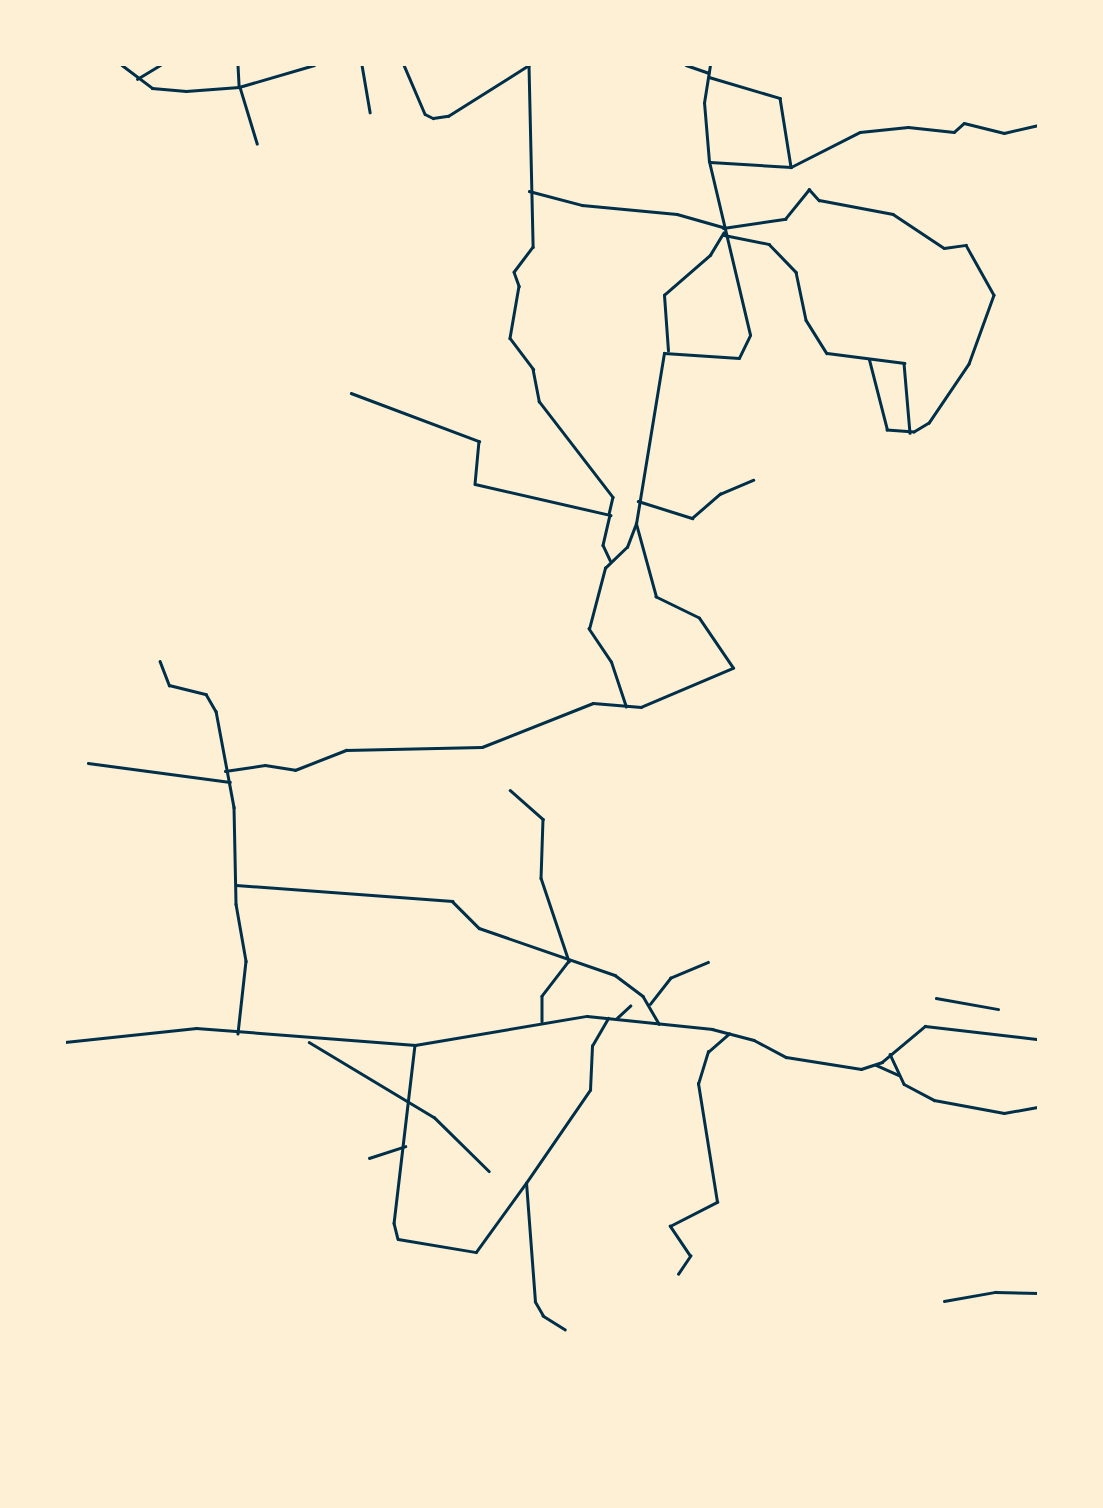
<!DOCTYPE html>
<style>
body{margin:0}
#map{position:relative;width:1103px;height:1508px;overflow:hidden;background:#fdf0d5;font-family:"Source Serif 4",serif}
div>[style]{position:absolute}
.minor>*{height:2.5px;margin:-1.25px;padding:0 1.25px;transform-origin:1.25px;border-radius:1.25px;background:#003049}
span{translate:-50% -50%;white-space:nowrap;text-align:center;line-height:1.15;-webkit-text-stroke:7px #fdf0d5;paint-order:stroke}
.frame{position:absolute;inset:0;border:66px solid #fdf0d5;pointer-events:none}
</style>
<div id="map">
<div class="minor">
<div style="left:122px;top:65px;width:38px;rotate:37deg"></div>
<div style="left:152px;top:88px;width:34px;rotate:5deg"></div>
<div style="left:186px;top:91px;width:53px;rotate:-4.3deg"></div>
<div style="left:239px;top:87px;width:78px;rotate:-16.3deg"></div>
<div style="left:238px;top:65px;width:22px;rotate:87deg"></div>
<div style="left:362px;top:65px;width:48px;rotate:80.3deg"></div>
<div style="left:404px;top:65px;width:53px;rotate:66.8deg"></div>
<div style="left:425px;top:114px;width:9px;rotate:27deg"></div>
<div style="left:433px;top:118px;width:15px;rotate:-8deg"></div>
<div style="left:448px;top:116px;width:96px;rotate:-32.2deg"></div>
<div style="left:529px;top:65px;width:182px;rotate:88.7deg"></div>
<div style="left:533px;top:247px;width:31px;rotate:127deg"></div>
<div style="left:514px;top:272px;width:15px;rotate:70deg"></div>
<div style="left:519px;top:286px;width:53px;rotate:99.8deg"></div>
<div style="left:510px;top:338px;width:39px;rotate:53deg"></div>
<div style="left:533px;top:369px;width:33px;rotate:79deg"></div>
<div style="left:539px;top:401px;width:121px;rotate:52.4deg"></div>
<div style="left:613px;top:497px;width:17px;rotate:103deg"></div>
<div style="left:686px;top:65px;width:24px;rotate:19deg"></div>
<div style="left:709px;top:77px;width:74px;rotate:16.5deg"></div>
<div style="left:780px;top:98px;width:70px;rotate:80.9deg"></div>
<div style="left:137px;top:79px;width:27px;rotate:-31deg"></div>
<div style="left:240px;top:87px;width:59px;rotate:73.1deg"></div>
<div style="left:710px;top:162px;width:81px;rotate:3.5deg"></div>
<div style="left:791px;top:167px;width:77px;rotate:-26.9deg"></div>
<div style="left:860px;top:132px;width:48px;rotate:-5.9deg"></div>
<div style="left:908px;top:127px;width:46px;rotate:6.2deg"></div>
<div style="left:954px;top:132px;width:13px;rotate:-42deg"></div>
<div style="left:964px;top:123px;width:41px;rotate:14deg"></div>
<div style="left:1004px;top:133px;width:35px;rotate:-13deg"></div>
<div style="left:529px;top:191px;width:55px;rotate:14.8deg"></div>
<div style="left:582px;top:205px;width:95px;rotate:5.4deg"></div>
<div style="left:677px;top:214px;width:48px;rotate:15.8deg"></div>
<div style="left:723px;top:228px;width:63px;rotate:-8.3deg"></div>
<div style="left:785px;top:219px;width:38px;rotate:-51deg"></div>
<div style="left:809px;top:189px;width:15px;rotate:48deg"></div>
<div style="left:819px;top:200px;width:75px;rotate:10.7deg"></div>
<div style="left:893px;top:214px;width:61px;rotate:33.7deg"></div>
<div style="left:944px;top:248px;width:22px;rotate:-8deg"></div>
<div style="left:966px;top:245px;width:57px;rotate:60.8deg"></div>
<div style="left:994px;top:295px;width:73px;rotate:109.9deg"></div>
<div style="left:969px;top:364px;width:71px;rotate:124.1deg"></div>
<div style="left:929px;top:423px;width:17px;rotate:149deg"></div>
<div style="left:914px;top:432px;width:27px;rotate:-176deg"></div>
<div style="left:887px;top:430px;width:72px;rotate:-104.4deg"></div>
<div style="left:724px;top:235px;width:46px;rotate:11.3deg"></div>
<div style="left:769px;top:244px;width:39px;rotate:46deg"></div>
<div style="left:796px;top:272px;width:49px;rotate:78.2deg"></div>
<div style="left:806px;top:320px;width:39px;rotate:58deg"></div>
<div style="left:827px;top:353px;width:78px;rotate:7.4deg"></div>
<div style="left:904px;top:363px;width:70px;rotate:85.1deg"></div>
<div style="left:668px;top:351px;width:56px;rotate:-94.1deg"></div>
<div style="left:664px;top:295px;width:61px;rotate:-41deg"></div>
<div style="left:710px;top:255px;width:26px;rotate:-59deg"></div>
<div style="left:351px;top:393px;width:137px;rotate:20.6deg"></div>
<div style="left:479px;top:441px;width:43px;rotate:95.3deg"></div>
<div style="left:475px;top:484px;width:139px;rotate:12.9deg"></div>
<div style="left:610px;top:515px;width:31px;rotate:103deg"></div>
<div style="left:603px;top:545px;width:17px;rotate:65deg"></div>
<div style="left:638px;top:501px;width:57px;rotate:17.5deg"></div>
<div style="left:692px;top:518px;width:37px;rotate:-41deg"></div>
<div style="left:720px;top:494px;width:36px;rotate:-23deg"></div>
<div style="left:160px;top:661px;width:26px;rotate:69deg"></div>
<div style="left:169px;top:685px;width:38px;rotate:14deg"></div>
<div style="left:206px;top:694px;width:20px;rotate:60deg"></div>
<div style="left:216px;top:711px;width:98px;rotate:79.4deg"></div>
<div style="left:234px;top:807px;width:97px;rotate:88.8deg"></div>
<div style="left:236px;top:904px;width:58px;rotate:80deg"></div>
<div style="left:246px;top:961px;width:73px;rotate:96.3deg"></div>
<div style="left:626px;top:707px;width:47px;rotate:-108.4deg"></div>
<div style="left:611px;top:662px;width:40px;rotate:-124deg"></div>
<div style="left:589px;top:629px;width:63px;rotate:-75.3deg"></div>
<div style="left:605px;top:568px;width:30px;rotate:-44deg"></div>
<div style="left:627px;top:547px;width:25px;rotate:-69deg"></div>
<div style="left:88px;top:763px;width:143px;rotate:7.6deg"></div>
<div style="left:225px;top:771px;width:40px;rotate:-8.5deg"></div>
<div style="left:265px;top:765px;width:30px;rotate:9deg"></div>
<div style="left:295px;top:770px;width:55px;rotate:-21.4deg"></div>
<div style="left:346px;top:750px;width:136px;rotate:-1.3deg"></div>
<div style="left:482px;top:747px;width:119px;rotate:-21.6deg"></div>
<div style="left:593px;top:703px;width:48px;rotate:4.8deg"></div>
<div style="left:641px;top:707px;width:100px;rotate:-23deg"></div>
<div style="left:733px;top:668px;width:60px;rotate:-124.2deg"></div>
<div style="left:699px;top:618px;width:48px;rotate:-154deg"></div>
<div style="left:656px;top:597px;width:76px;rotate:-105.3deg"></div>
<div style="left:636px;top:524px;width:173px;rotate:-80.7deg"></div>
<div style="left:664px;top:353px;width:75px;rotate:3.8deg"></div>
<div style="left:739px;top:358px;width:25px;rotate:-64deg"></div>
<div style="left:750px;top:335px;width:178px;rotate:-103.3deg"></div>
<div style="left:709px;top:162px;width:59px;rotate:-94.8deg"></div>
<div style="left:704px;top:103px;width:38px;rotate:-81deg"></div>
<div style="left:510px;top:790px;width:44px;rotate:41.3deg"></div>
<div style="left:543px;top:819px;width:59px;rotate:91.9deg"></div>
<div style="left:541px;top:878px;width:88px;rotate:71.4deg"></div>
<div style="left:569px;top:961px;width:44px;rotate:127.6deg"></div>
<div style="left:542px;top:996px;width:25px;rotate:90deg"></div>
<div style="left:236px;top:885px;width:217px;rotate:4.2deg"></div>
<div style="left:452px;top:901px;width:38px;rotate:45deg"></div>
<div style="left:479px;top:928px;width:144px;rotate:19.1deg"></div>
<div style="left:615px;top:975px;width:35px;rotate:37deg"></div>
<div style="left:643px;top:996px;width:32px;rotate:60deg"></div>
<div style="left:936px;top:998px;width:63px;rotate:10.1deg"></div>
<div style="left:650px;top:1004px;width:33px;rotate:-52deg"></div>
<div style="left:670px;top:978px;width:41px;rotate:-22.8deg"></div>
<div style="left:617px;top:1018px;width:18px;rotate:-43deg"></div>
<div style="left:65px;top:1042px;width:132px;rotate:-6.1deg"></div>
<div style="left:196px;top:1028px;width:220px;rotate:4.4deg"></div>
<div style="left:415px;top:1045px;width:174px;rotate:-9.6deg"></div>
<div style="left:587px;top:1016px;width:126px;rotate:5.9deg"></div>
<div style="left:712px;top:1029px;width:43px;rotate:14.7deg"></div>
<div style="left:754px;top:1040px;width:36px;rotate:28deg"></div>
<div style="left:786px;top:1057px;width:76px;rotate:9.1deg"></div>
<div style="left:861px;top:1069px;width:22px;rotate:-18deg"></div>
<div style="left:882px;top:1062px;width:56px;rotate:-39.9deg"></div>
<div style="left:925px;top:1026px;width:114px;rotate:6.6deg"></div>
<div style="left:309px;top:1042px;width:146px;rotate:31deg"></div>
<div style="left:434px;top:1117px;width:77px;rotate:44.5deg"></div>
<div style="left:415px;top:1045px;width:179px;rotate:96.7deg"></div>
<div style="left:394px;top:1223px;width:16px;rotate:76deg"></div>
<div style="left:398px;top:1239px;width:79px;rotate:9.5deg"></div>
<div style="left:476px;top:1252px;width:85px;rotate:-54.1deg"></div>
<div style="left:890px;top:1054px;width:33px;rotate:65deg"></div>
<div style="left:904px;top:1084px;width:34px;rotate:28deg"></div>
<div style="left:934px;top:1100px;width:71px;rotate:10.5deg"></div>
<div style="left:1004px;top:1113px;width:35px;rotate:-10deg"></div>
<div style="left:876px;top:1065px;width:24px;rotate:24deg"></div>
<div style="left:369px;top:1158px;width:38px;rotate:-18deg"></div>
<div style="left:678px;top:1274px;width:22px;rotate:-56deg"></div>
<div style="left:690px;top:1256px;width:36px;rotate:-124deg"></div>
<div style="left:670px;top:1226px;width:53px;rotate:-27.1deg"></div>
<div style="left:717px;top:1202px;width:120px;rotate:-99.1deg"></div>
<div style="left:698px;top:1084px;width:34px;rotate:-73deg"></div>
<div style="left:708px;top:1052px;width:28px;rotate:-41deg"></div>
<div style="left:944px;top:1301px;width:52px;rotate:-10deg"></div>
<div style="left:995px;top:1292px;width:43px;rotate:1.3deg"></div>
<div style="left:565px;top:1330px;width:26px;rotate:-148deg"></div>
<div style="left:543px;top:1316px;width:16px;rotate:-120deg"></div>
<div style="left:535px;top:1302px;width:119px;rotate:-94.3deg"></div>
<div style="left:526px;top:1183px;width:113px;rotate:-55.5deg"></div>
<div style="left:590px;top:1090px;width:44px;rotate:-87.4deg"></div>
<div style="left:592px;top:1046px;width:32px;rotate:-60deg"></div>
</div>
<div class="frame"></div>
</div>
